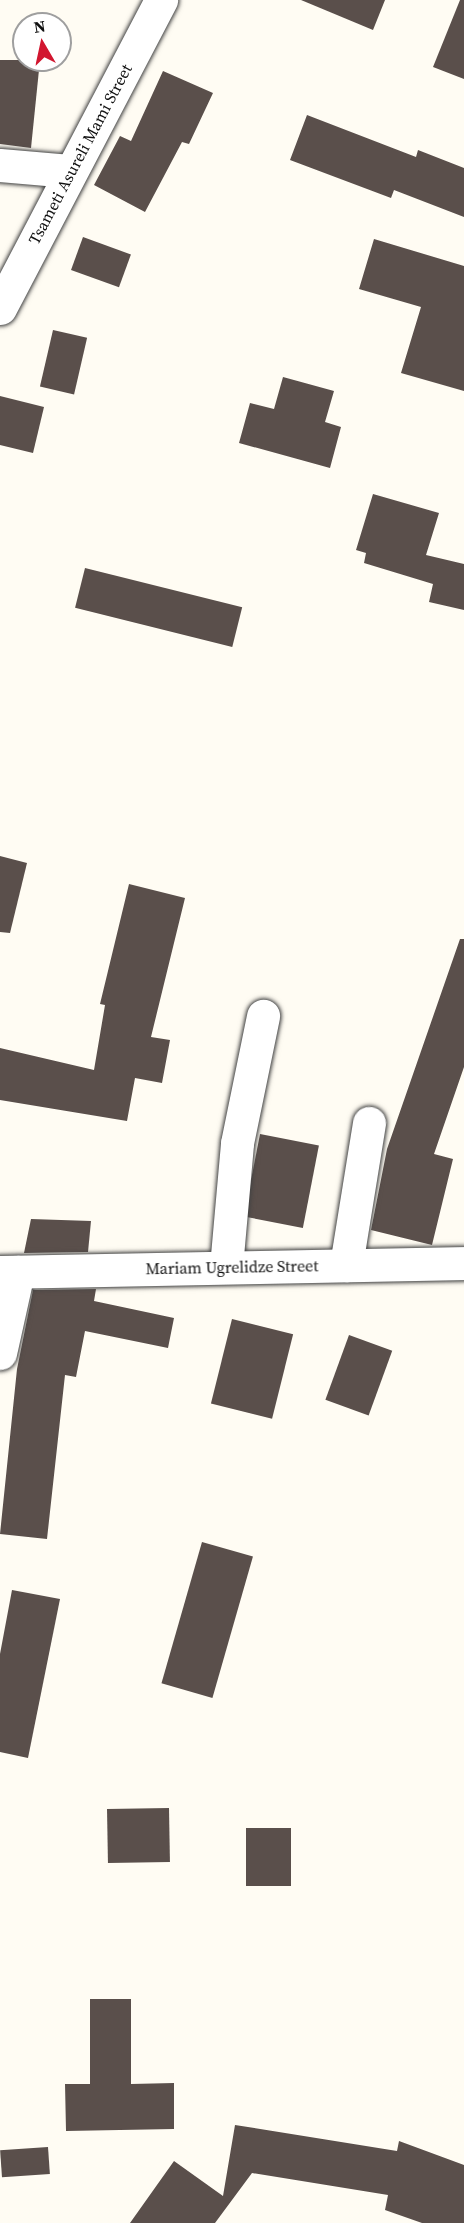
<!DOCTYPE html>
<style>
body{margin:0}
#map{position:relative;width:464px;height:2223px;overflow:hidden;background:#fffcf3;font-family:"Source Serif 4",serif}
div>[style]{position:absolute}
.building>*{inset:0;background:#5a4f4b;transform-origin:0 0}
.roads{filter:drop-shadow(0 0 2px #434343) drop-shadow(0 0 2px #434343)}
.minor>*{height:33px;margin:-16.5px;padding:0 16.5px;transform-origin:16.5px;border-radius:16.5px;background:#fff}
span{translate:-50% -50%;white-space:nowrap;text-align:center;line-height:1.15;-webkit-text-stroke:6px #fff;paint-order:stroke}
.street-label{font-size:16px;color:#101010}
.north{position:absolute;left:12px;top:12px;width:60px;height:60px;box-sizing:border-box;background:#fff;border:2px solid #9f9f9f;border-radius:50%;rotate:351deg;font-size:16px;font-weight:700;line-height:24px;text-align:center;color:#101010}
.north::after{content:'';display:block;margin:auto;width:21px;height:27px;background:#d2162f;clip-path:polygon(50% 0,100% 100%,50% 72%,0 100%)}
</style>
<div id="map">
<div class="building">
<div style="clip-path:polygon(301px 0,385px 0,373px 30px)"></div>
<div style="clip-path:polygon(460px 0,464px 0,464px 79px,433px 67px)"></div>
<div style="clip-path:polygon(0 60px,40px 60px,31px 148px,0 144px)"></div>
<div style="clip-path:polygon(163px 71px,213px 93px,189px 144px,182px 142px,145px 212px,94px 185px,120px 136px,131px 141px)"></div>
<div style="clip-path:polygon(307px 115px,416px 157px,418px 150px,464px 168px,464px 217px,394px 190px,391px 198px,290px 160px)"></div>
<div style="left:83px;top:237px;width:51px;height:35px;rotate:20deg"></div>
<div style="clip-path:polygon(374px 239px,464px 266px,464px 391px,401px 373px,421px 307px,359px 289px)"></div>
<div style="left:53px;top:330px;width:35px;height:58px;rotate:13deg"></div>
<div style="clip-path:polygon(283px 377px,334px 391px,325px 422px,341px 427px,330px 468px,239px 443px,250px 403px,274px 409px)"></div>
<div style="clip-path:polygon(0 396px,44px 407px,33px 453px,0 445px)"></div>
<div style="clip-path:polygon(373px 494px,439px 513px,426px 555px,464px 564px,464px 610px,429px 602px,433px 584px,364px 563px,366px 553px,356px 550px)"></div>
<div style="left:85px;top:568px;width:162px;height:41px;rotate:14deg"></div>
<div style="clip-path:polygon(0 856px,27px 863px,10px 933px,0 932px)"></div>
<div style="clip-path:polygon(129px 884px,185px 898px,151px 1037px,170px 1040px,162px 1083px,135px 1078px,127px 1121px,0 1100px,0 1048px,94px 1070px,105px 1005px,100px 1004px)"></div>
<div style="clip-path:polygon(460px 939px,464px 939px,464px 1067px,434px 1154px,453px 1159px,432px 1245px,371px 1230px,387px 1149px)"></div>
<div style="left:260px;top:1134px;width:60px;height:84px;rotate:11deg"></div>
<div style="clip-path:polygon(31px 1219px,91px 1221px,88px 1252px,24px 1253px)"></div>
<div style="clip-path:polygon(96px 1289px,94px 1301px,174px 1318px,168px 1348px,85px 1331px,76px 1377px,65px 1375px,47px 1539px,0 1534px,17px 1369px,33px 1290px)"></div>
<div style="left:232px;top:1319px;width:63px;height:87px;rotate:14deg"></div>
<div style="left:349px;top:1335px;width:46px;height:69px;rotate:20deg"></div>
<div style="left:202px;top:1542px;width:53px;height:147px;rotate:16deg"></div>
<div style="clip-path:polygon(12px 1590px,60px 1599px,28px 1758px,0 1752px,0 1654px)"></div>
<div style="left:169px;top:1808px;width:54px;height:62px;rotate:89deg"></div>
<div style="left:246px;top:1828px;width:45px;height:58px"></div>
<div style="clip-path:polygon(90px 1999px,131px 1999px,131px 2084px,174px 2083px,174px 2129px,66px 2131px,65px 2084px,90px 2084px)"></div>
<div style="clip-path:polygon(235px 2125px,397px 2151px,399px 2141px,464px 2165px,464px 2223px,422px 2223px,385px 2210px,388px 2195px,252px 2173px,215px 2223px,130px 2223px,174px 2161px,223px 2196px)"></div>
<div style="left:48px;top:2147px;width:27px;height:48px;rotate:86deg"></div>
</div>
<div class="roads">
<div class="minor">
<div style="left:0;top:165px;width:70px;rotate:4.9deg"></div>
<div style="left:0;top:308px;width:348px;rotate:-62.4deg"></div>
<div style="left:346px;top:1265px;width:144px;rotate:-80.8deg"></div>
<div style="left:226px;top:1267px;width:124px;rotate:-84.9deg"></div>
<div style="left:237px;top:1143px;width:130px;rotate:-78.4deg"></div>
<div style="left:0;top:1272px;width:464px;rotate:-1.1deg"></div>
<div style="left:0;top:1353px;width:83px;rotate:-77.5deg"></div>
</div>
</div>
<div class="street-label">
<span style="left:80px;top:154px;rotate:-62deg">Tsameti Asureli Mami Street</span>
<span style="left:232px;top:1267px;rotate:-1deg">Mariam Ugrelidze Street</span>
</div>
<div class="north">N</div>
</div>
